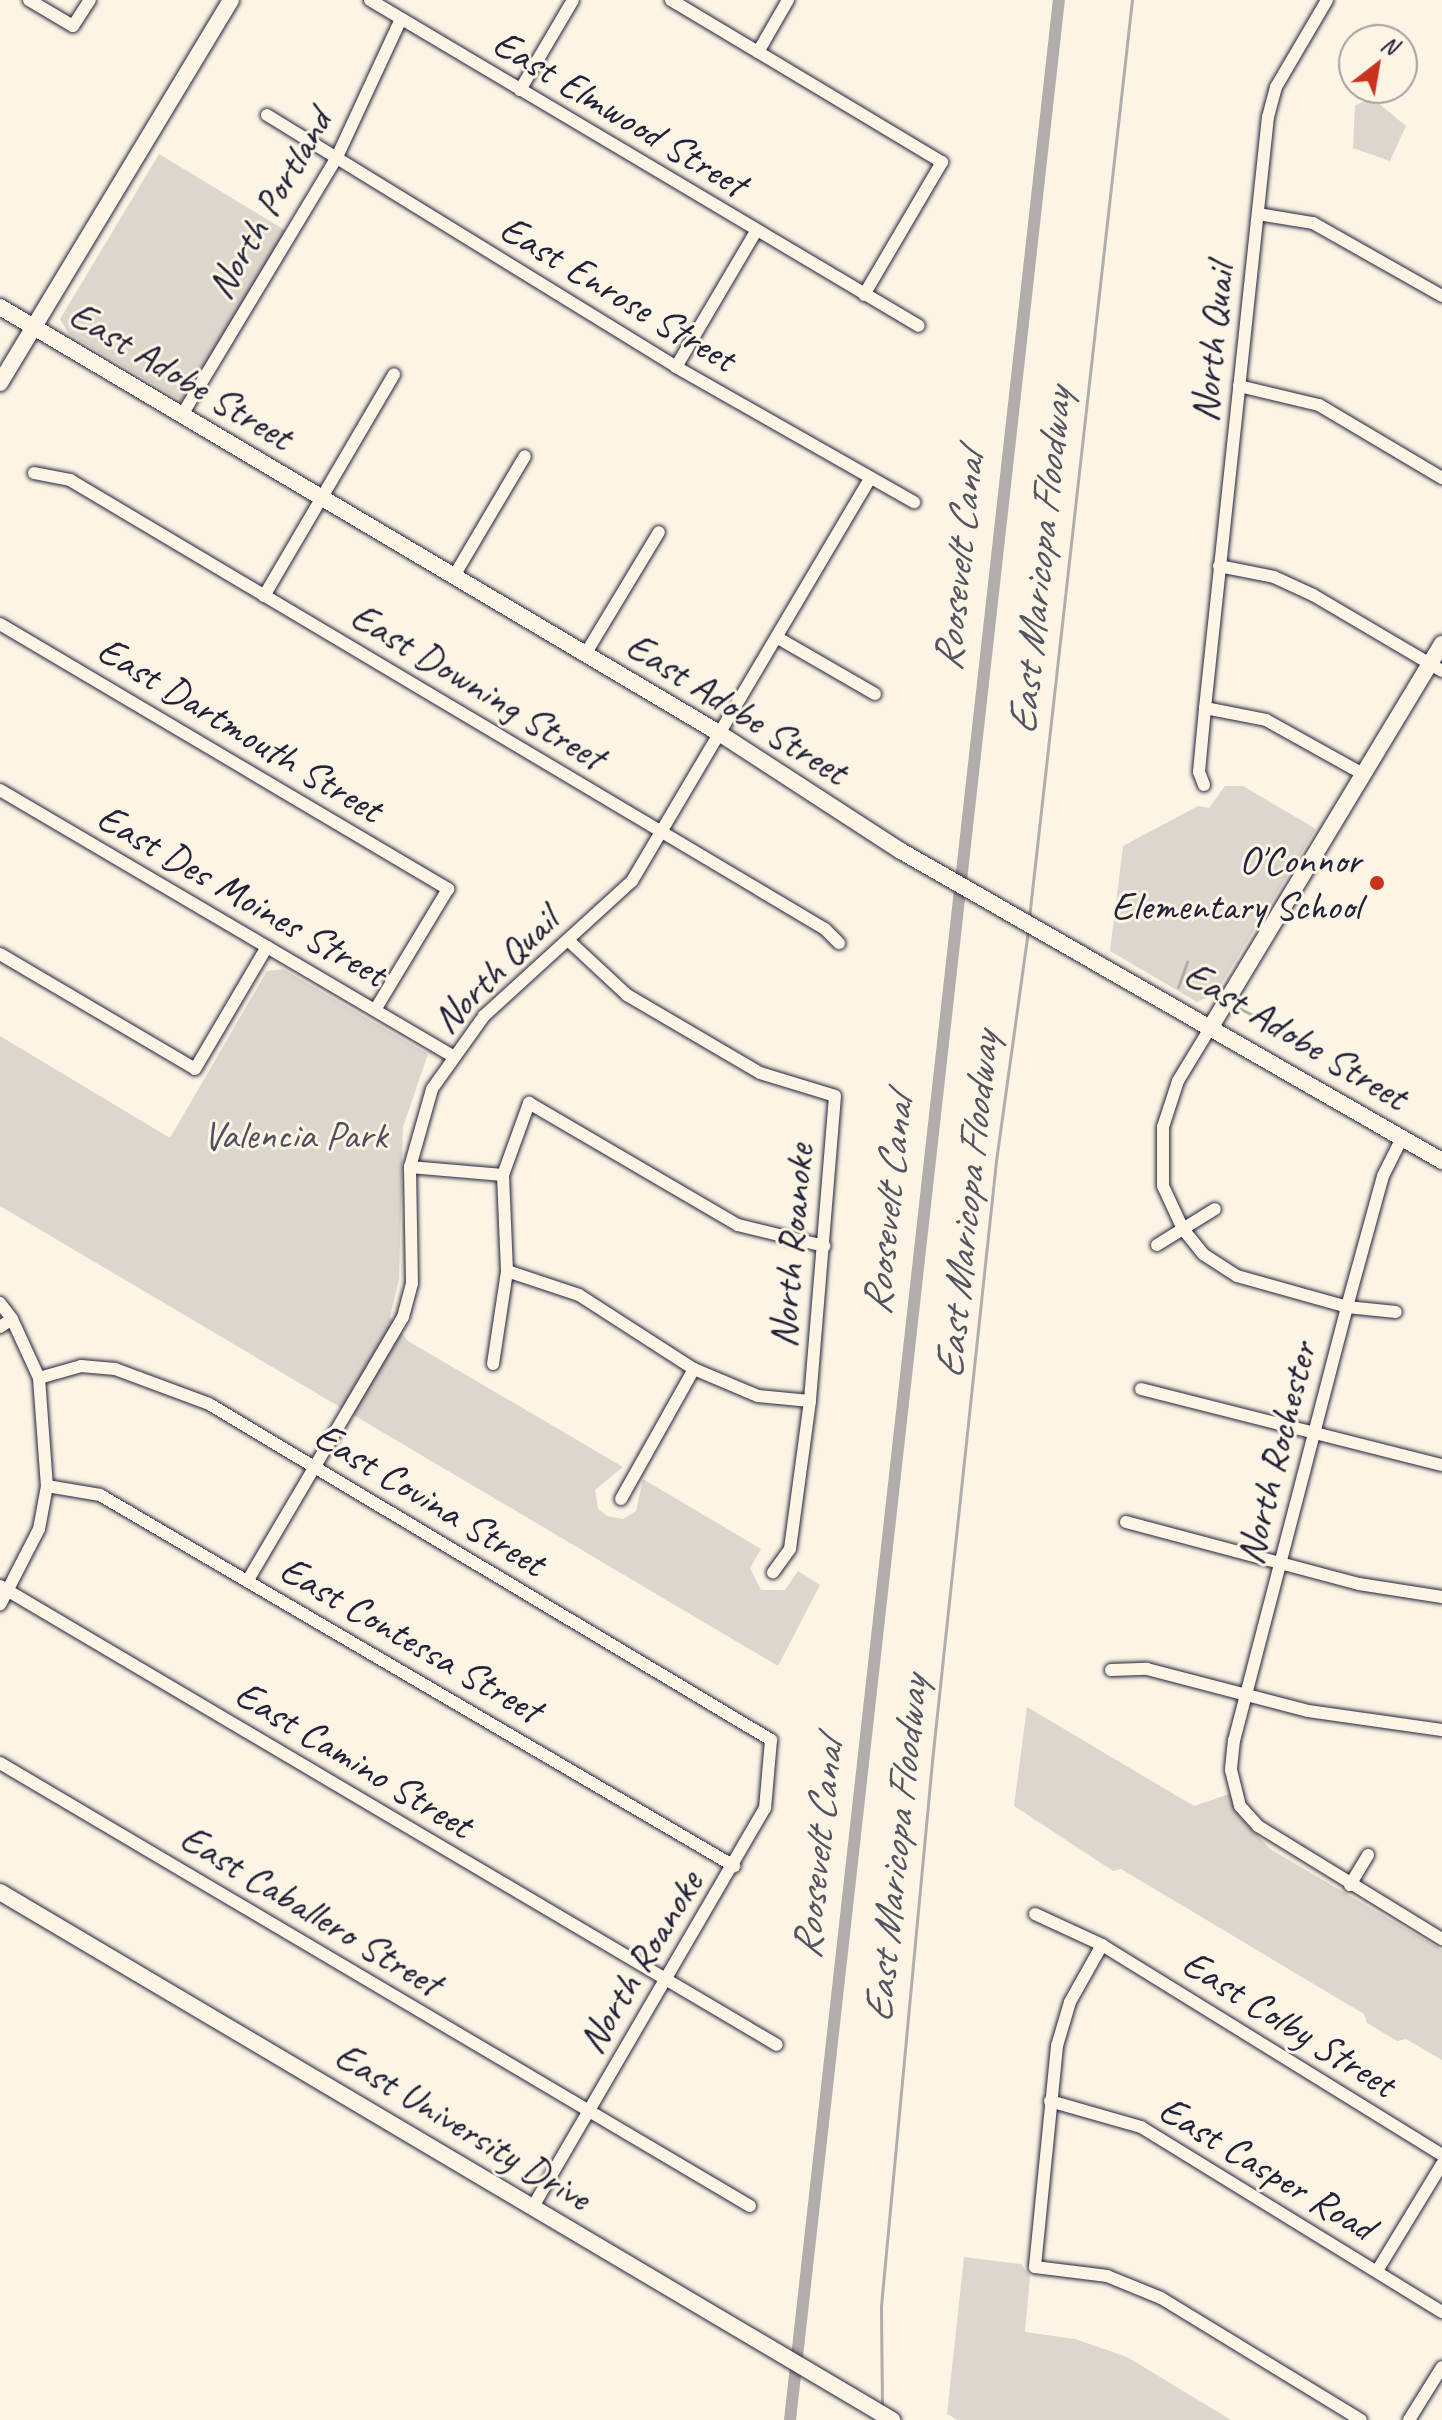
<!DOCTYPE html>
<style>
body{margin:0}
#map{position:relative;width:1442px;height:2420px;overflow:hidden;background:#fcf5e5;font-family:Caveat,sans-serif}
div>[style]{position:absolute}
.green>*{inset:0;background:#dcd6cc}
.stream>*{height:3px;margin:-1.5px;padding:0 1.5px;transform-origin:1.5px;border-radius:1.5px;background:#b2adab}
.canal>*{height:12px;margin:-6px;padding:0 6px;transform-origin:6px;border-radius:6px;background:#b2adab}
.roads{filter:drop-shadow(0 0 2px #22223b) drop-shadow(0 0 2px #22223b)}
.street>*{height:12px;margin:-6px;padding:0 6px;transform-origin:6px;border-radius:6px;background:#fcf5e5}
.secondary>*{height:16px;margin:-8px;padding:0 8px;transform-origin:8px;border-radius:8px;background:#fcf5e5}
.dots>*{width:22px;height:22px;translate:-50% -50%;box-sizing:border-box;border:4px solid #fcf5e5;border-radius:50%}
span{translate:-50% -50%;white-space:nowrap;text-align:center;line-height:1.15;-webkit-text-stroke:6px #fcf5e5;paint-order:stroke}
.street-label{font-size:40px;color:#22223b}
.poi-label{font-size:40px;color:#22223b}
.right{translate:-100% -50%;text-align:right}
.park-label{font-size:40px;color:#504f5f}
.water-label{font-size:42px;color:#545362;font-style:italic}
.north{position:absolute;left:1338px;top:24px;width:80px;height:80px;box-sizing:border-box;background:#fcf5e5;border:2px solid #a5a1a1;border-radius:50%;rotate:31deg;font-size:22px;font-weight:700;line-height:32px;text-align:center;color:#22223b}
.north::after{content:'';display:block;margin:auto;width:28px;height:36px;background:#c8321e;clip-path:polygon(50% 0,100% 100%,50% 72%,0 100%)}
</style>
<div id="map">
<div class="green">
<div style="clip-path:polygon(1371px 97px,1406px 126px,1390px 161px,1353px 148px,1355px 106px)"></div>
<div style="clip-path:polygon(159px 154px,288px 232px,187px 404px,69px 334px,60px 319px)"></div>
<div style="clip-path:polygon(1225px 786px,1243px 786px,1316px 829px,1215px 994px,1197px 1002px,1110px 951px,1123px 846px,1198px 806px,1209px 808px)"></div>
<div style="clip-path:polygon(283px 969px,428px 1054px,403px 1127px,399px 1279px,390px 1317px,408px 1341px,623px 1467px,595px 1490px,598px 1509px,607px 1516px,623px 1519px,636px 1511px,643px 1479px,761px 1549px,750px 1568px,761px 1590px,785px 1590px,798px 1571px,820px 1585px,778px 1666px,0 1206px,0 1036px,170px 1138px,267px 971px)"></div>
<div style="clip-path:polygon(1027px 1707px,1194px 1806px,1229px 1794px,1239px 1816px,1270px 1849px,1442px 1950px,1442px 2060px,1406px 2039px,1397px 2041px,1367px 2023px,1364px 2014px,1121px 1869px,1113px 1871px,1014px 1806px)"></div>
<div style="clip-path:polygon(964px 2257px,1021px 2264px,1030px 2276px,1025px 2332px,1075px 2339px,1127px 2357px,1231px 2420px,958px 2420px,947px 2414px)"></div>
</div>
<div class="stream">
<div style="left:1029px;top:918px;width:924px;rotate:-83.6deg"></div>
<div style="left:1178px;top:987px;width:27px;rotate:-70deg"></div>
<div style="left:1235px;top:1006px;width:22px;rotate:27deg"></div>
<div style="left:882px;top:2406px;width:100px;rotate:-90.6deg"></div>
<div style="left:881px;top:2306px;width:547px;rotate:-84.65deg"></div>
<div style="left:932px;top:1761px;width:603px;rotate:-83.91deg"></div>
<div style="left:996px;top:1161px;width:233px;rotate:-82.1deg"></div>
</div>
<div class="canal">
<div style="left:790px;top:2420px;width:2435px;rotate:-83.66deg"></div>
</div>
<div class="roads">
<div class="street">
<div style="left:29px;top:0;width:51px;rotate:30.6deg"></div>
<div style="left:73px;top:26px;width:31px;rotate:-57deg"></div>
<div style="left:370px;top:0;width:638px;rotate:30.7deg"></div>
<div style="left:671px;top:0;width:316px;rotate:30.9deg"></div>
<div style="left:942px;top:162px;width:154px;rotate:120.4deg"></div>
<div style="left:758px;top:52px;width:60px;rotate:-60deg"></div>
<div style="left:520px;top:90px;width:104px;rotate:-59.5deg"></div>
<div style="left:267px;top:115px;width:480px;rotate:31.6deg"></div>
<div style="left:676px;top:367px;width:274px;rotate:29.6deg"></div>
<div style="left:1258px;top:214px;width:56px;rotate:9.3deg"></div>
<div style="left:1313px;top:223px;width:148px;rotate:29.5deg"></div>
<div style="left:676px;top:367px;width:158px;rotate:-59.5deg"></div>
<div style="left:1239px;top:386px;width:82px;rotate:13.4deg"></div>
<div style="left:1319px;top:405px;width:143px;rotate:30.7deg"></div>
<div style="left:182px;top:415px;width:299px;rotate:-59deg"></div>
<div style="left:336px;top:159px;width:154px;rotate:-65.1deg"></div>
<div style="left:34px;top:473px;width:37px;rotate:11deg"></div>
<div style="left:70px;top:480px;width:878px;rotate:30.74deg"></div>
<div style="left:825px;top:929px;width:20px;rotate:45deg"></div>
<div style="left:1219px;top:566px;width:56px;rotate:11.3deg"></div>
<div style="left:1274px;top:577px;width:43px;rotate:24.8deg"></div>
<div style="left:1313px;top:595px;width:150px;rotate:30.5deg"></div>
<div style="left:454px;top:576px;width:139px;rotate:-59.4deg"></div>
<div style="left:264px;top:596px;width:257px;rotate:-59.6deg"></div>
<div style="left:0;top:624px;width:521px;rotate:30.61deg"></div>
<div style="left:448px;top:889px;width:141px;rotate:121.1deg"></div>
<div style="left:778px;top:638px;width:112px;rotate:30deg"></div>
<div style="left:586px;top:653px;width:141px;rotate:-58.9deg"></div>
<div style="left:1205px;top:708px;width:62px;rotate:11.1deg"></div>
<div style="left:1266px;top:720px;width:111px;rotate:29.1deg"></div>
<div style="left:1204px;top:785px;width:14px;rotate:-111deg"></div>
<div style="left:1199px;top:772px;width:64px;rotate:-84.6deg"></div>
<div style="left:1205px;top:708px;width:594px;rotate:-83.92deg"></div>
<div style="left:1268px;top:117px;width:31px;rotate:-75deg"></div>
<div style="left:1276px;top:87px;width:101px;rotate:-59.6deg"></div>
<div style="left:0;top:790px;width:523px;rotate:30.44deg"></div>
<div style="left:570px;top:942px;width:78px;rotate:42.9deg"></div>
<div style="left:627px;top:995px;width:154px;rotate:30.4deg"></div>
<div style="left:760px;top:1073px;width:78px;rotate:17deg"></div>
<div style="left:835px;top:1096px;width:306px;rotate:94.7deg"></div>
<div style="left:810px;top:1401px;width:149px;rotate:97.7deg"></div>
<div style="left:790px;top:1549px;width:29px;rotate:126deg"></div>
<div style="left:0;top:954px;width:226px;rotate:30.5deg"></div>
<div style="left:195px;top:1069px;width:142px;rotate:-59.5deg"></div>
<div style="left:1212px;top:1025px;width:66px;rotate:121.3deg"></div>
<div style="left:1178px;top:1081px;width:48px;rotate:108.1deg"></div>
<div style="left:1163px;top:1127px;width:59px;rotate:90deg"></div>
<div style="left:1163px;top:1186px;width:47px;rotate:65.1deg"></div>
<div style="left:1183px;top:1229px;width:32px;rotate:51deg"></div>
<div style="left:1203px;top:1254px;width:40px;rotate:32.9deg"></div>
<div style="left:1237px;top:1276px;width:114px;rotate:15.7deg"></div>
<div style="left:1347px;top:1307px;width:49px;rotate:5.8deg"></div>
<div style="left:1402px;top:1138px;width:42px;rotate:116.6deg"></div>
<div style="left:1383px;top:1176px;width:136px;rotate:105.4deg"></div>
<div style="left:1347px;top:1307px;width:448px;rotate:104.6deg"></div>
<div style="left:1234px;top:1740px;width:30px;rotate:96deg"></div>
<div style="left:1231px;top:1770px;width:37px;rotate:76deg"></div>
<div style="left:1240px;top:1806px;width:27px;rotate:48deg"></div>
<div style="left:1258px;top:1826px;width:216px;rotate:31.6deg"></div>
<div style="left:410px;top:1167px;width:93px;rotate:4.9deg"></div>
<div style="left:1157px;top:1245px;width:68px;rotate:-31.8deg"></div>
<div style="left:507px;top:1271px;width:76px;rotate:18.4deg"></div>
<div style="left:579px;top:1295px;width:137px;rotate:32.8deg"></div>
<div style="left:694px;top:1369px;width:69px;rotate:22.9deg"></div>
<div style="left:758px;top:1396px;width:52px;rotate:5.5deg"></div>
<div style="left:0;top:1303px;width:20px;rotate:53deg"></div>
<div style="left:0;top:1327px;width:14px;rotate:-34deg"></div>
<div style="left:12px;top:1319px;width:65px;rotate:65.4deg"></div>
<div style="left:39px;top:1378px;width:108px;rotate:85.8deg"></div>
<div style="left:47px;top:1486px;width:44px;rotate:100.5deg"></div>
<div style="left:39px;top:1529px;width:85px;rotate:117.2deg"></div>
<div style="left:493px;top:1364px;width:94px;rotate:-81.4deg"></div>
<div style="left:507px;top:1271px;width:96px;rotate:-92.4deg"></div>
<div style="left:503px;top:1175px;width:77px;rotate:-70.1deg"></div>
<div style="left:529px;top:1103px;width:242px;rotate:30.3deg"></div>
<div style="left:738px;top:1225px;width:89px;rotate:13.7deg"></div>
<div style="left:39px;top:1378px;width:44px;rotate:-15.9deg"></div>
<div style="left:81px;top:1366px;width:34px;rotate:5deg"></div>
<div style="left:115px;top:1369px;width:100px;rotate:20.4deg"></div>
<div style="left:209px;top:1404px;width:655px;rotate:30.87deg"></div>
<div style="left:771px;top:1740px;width:68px;rotate:95deg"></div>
<div style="left:765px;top:1808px;width:461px;rotate:120.2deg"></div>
<div style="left:1141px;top:1389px;width:310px;rotate:14.2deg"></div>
<div style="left:47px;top:1486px;width:54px;rotate:9.6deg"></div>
<div style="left:100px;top:1495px;width:735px;rotate:30.34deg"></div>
<div style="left:621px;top:1499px;width:149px;rotate:-60.7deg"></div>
<div style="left:1126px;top:1522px;width:241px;rotate:14.9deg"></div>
<div style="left:1359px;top:1584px;width:84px;rotate:8.9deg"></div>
<div style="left:248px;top:1580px;width:305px;rotate:-59.5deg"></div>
<div style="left:403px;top:1317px;width:35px;rotate:-75deg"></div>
<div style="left:412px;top:1283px;width:116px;rotate:-91deg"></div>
<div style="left:410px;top:1167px;width:81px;rotate:-74.2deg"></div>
<div style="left:432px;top:1089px;width:90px;rotate:-54.5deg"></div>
<div style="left:484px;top:1016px;width:200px;rotate:-42.4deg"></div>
<div style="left:632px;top:881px;width:466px;rotate:-59.4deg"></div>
<div style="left:0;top:1586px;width:902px;rotate:30.57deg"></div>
<div style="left:1111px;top:1670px;width:36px;rotate:-2deg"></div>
<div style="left:1147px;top:1669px;width:166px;rotate:14.6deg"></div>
<div style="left:1308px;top:1711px;width:135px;rotate:8.1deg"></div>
<div style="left:0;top:1763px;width:871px;rotate:30.57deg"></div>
<div style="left:1350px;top:1885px;width:35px;rotate:-59deg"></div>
<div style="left:1035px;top:1914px;width:74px;rotate:24.8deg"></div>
<div style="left:1102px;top:1945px;width:400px;rotate:31.7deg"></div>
<div style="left:1102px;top:1945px;width:65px;rotate:119.3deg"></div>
<div style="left:1070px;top:2002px;width:46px;rotate:106.5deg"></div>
<div style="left:1057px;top:2046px;width:222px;rotate:95.7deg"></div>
<div style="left:1035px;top:2267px;width:73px;rotate:7.1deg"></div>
<div style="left:1107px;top:2276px;width:58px;rotate:22.2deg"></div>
<div style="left:1161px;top:2298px;width:234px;rotate:31.4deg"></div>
<div style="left:1050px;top:2101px;width:95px;rotate:15.9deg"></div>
<div style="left:1141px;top:2127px;width:353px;rotate:31.6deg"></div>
<div style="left:1377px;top:2271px;width:125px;rotate:-58.7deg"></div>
<div style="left:1409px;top:2420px;width:62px;rotate:-58.1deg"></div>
</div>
<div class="secondary">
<div style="left:0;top:307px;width:836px;rotate:30.65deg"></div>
<div style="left:719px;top:733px;width:217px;rotate:33deg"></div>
<div style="left:901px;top:851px;width:624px;rotate:29.81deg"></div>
<div style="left:0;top:383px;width:447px;rotate:-58.9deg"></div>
<div style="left:1212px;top:1025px;width:445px;rotate:-58.9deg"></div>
<div style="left:0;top:1892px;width:1037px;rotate:30.62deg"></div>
</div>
</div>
<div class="dots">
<div style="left:1377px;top:883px;background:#c8321e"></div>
</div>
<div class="street-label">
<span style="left:620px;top:113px;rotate:31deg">East Elmwood Street</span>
<span style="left:269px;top:204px;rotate:-60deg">North Portland</span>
<span style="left:618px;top:293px;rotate:31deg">East Enrose Street</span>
<span style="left:1212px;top:343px;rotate:-84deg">North Quail</span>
<span style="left:181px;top:375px;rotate:31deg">East Adobe Street</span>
<span style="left:478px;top:686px;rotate:31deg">East Downing Street</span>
<span style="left:737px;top:708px;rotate:32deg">East Adobe Street</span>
<span style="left:240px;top:729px;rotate:31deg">East Dartmouth Street</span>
<span style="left:242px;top:895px;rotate:30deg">East Des Moines Street</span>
<span style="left:495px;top:970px;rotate:-45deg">North Quail</span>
<span style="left:1296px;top:1035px;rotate:31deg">East Adobe Street</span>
<span style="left:791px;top:1246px;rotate:-85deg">North Roanoke</span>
<span style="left:1276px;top:1453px;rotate:-76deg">North Rochester</span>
<span style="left:430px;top:1499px;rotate:31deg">East Covina Street</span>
<span style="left:411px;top:1639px;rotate:30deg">East Contessa Street</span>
<span style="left:354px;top:1759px;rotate:31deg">East Camino Street</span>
<span style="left:311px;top:1910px;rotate:31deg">East Caballero Street</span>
<span style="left:640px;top:1962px;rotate:-59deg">North Roanoke</span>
<span style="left:1289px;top:2023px;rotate:32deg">East Colby Street</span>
<span style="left:463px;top:2126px;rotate:31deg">East University Drive</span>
<span style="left:1267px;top:2168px;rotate:31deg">East Casper Road</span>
</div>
<div class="poi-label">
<span class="right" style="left:1361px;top:883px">O'Connor<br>Elementary School</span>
</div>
<div class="park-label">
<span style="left:295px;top:1135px">Valencia Park</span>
</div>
<div class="water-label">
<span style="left:959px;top:562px;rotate:-84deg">Roosevelt Canal</span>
<span style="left:1040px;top:562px;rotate:-84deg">East Maricopa Floodway</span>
<span style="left:888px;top:1206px;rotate:-84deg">Roosevelt Canal</span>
<span style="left:967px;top:1206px;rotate:-84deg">East Maricopa Floodway</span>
<span style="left:818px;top:1850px;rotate:-84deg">Roosevelt Canal</span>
<span style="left:896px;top:1850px;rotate:-84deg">East Maricopa Floodway</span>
</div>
<div class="north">N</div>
</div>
